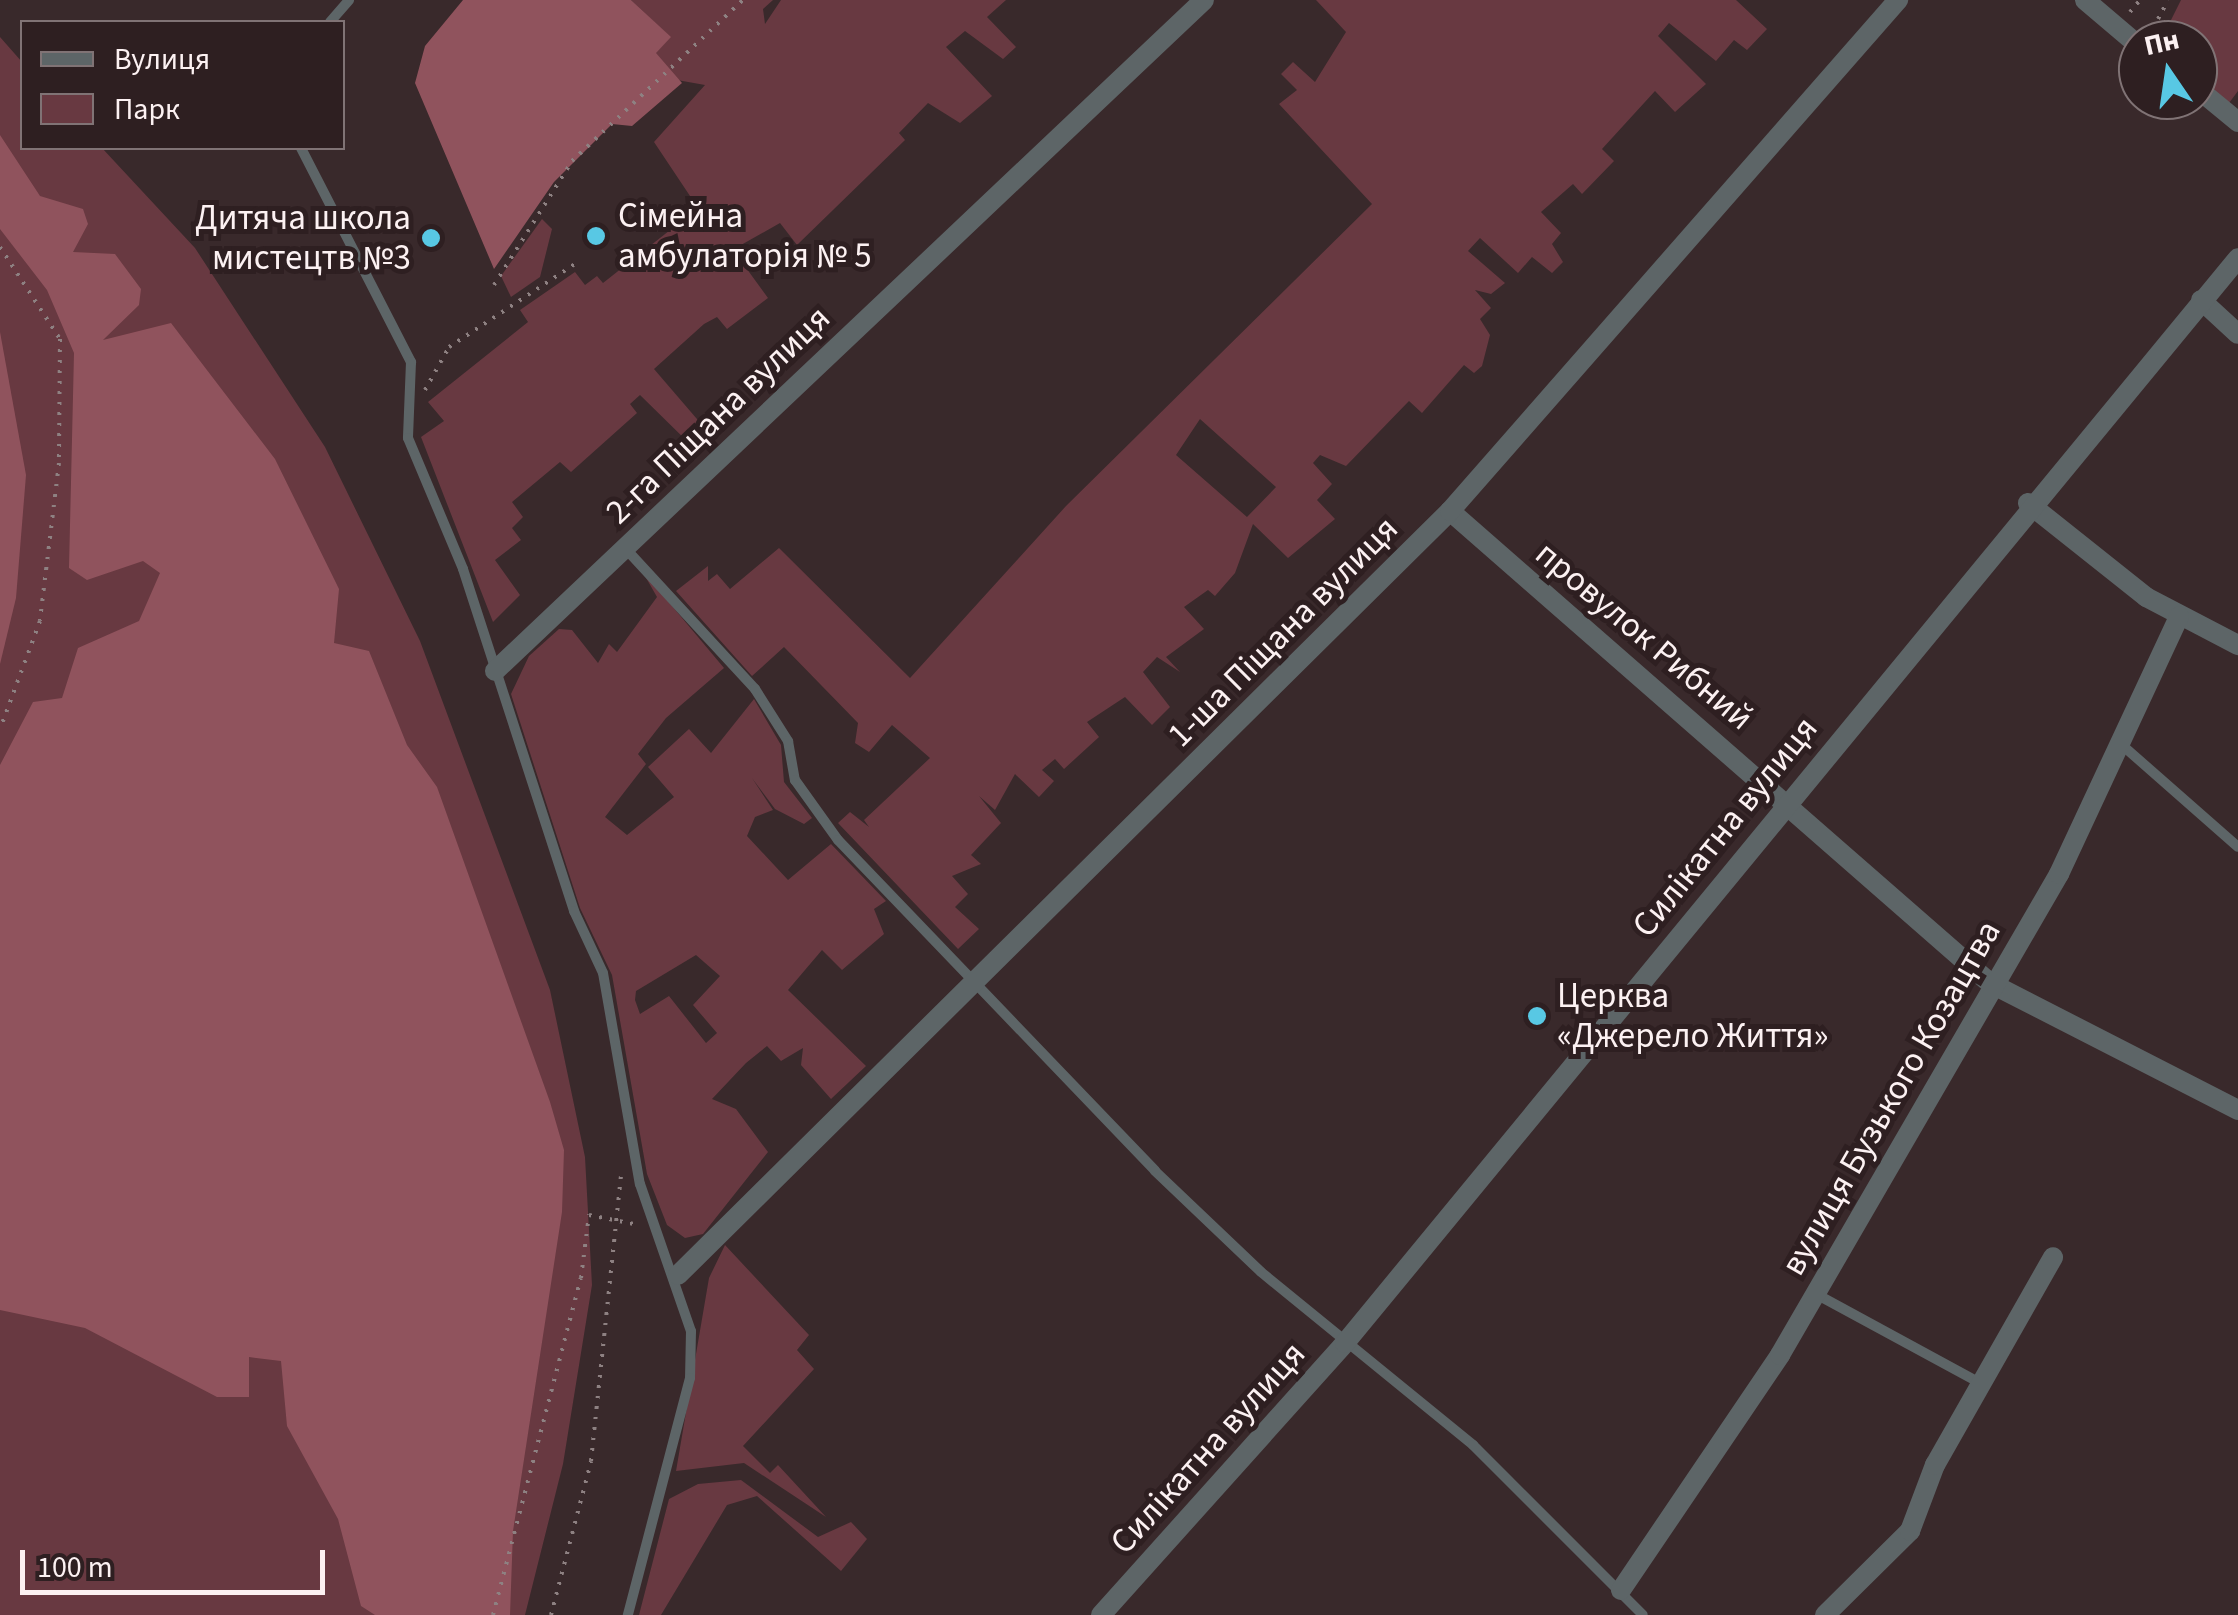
<!DOCTYPE html>
<meta charset="utf-8">
<style>
body{margin:0}
#map{position:relative;width:2238px;height:1615px;overflow:hidden;background:#39292b;font-family:"Source Sans 3",sans-serif}
div>[style]{position:absolute}
.green>*{inset:0;background:#683941}
.forest>*{inset:0;background:#90535d}
.path>*{height:4px;margin-top:-2px;transform-origin:0;background:repeating-linear-gradient(90deg,#8e8182 0 2.5px,transparent 0 10.5px)}
.service>*{height:10px;margin:-5px;padding:0 5px;transform-origin:5px;border-radius:5px;background:#5d6567}
.minor>*{height:20px;margin:-10px;padding:0 10px;transform-origin:10px;border-radius:10px;background:#5d6567}
.dots>*{width:28px;height:28px;translate:-50% -50%;box-sizing:border-box;border:5px solid #2e1f21;border-radius:50%}
span{translate:-50% -50%;white-space:nowrap;text-align:center;line-height:1.15;-webkit-text-stroke:10px #2e1f21;paint-order:stroke}
.poi-label{font-size:35px;color:#fcf1f2}
.left{translate:0 -50%;text-align:left}
.right{translate:-100% -50%;text-align:right}
.street-label{font-size:35px;color:#fcf1f2}
.legend{position:absolute;left:20px;top:20px;width:325px;height:130px;box-sizing:border-box;background:#2e1f21;border:2px solid #807375;margin:0;padding:12px 18px;list-style:none;font-size:30px;color:#fcf1f2}
.legend li{display:flex;align-items:center;gap:20px;height:50px}
.legend b{width:50px;border:2px solid #807375}
.north{position:absolute;left:2118px;top:20px;width:100px;height:100px;box-sizing:border-box;background:#2e1f21;border:2px solid #807375;border-radius:50%;rotate:347deg;font-size:28px;font-weight:700;line-height:40px;text-align:center;color:#fcf1f2}
.north::after{content:'';display:block;margin:auto;width:35px;height:45px;background:#58c8e4;clip-path:polygon(50% 0,100% 100%,50% 72%,0 100%)}
.scale{position:absolute;left:20px;top:1550px;width:305px;height:45px;box-sizing:border-box;border:5px solid #fcf1f2;border-top:0;padding-left:12px;font-size:30px;line-height:35px;white-space:nowrap;color:#fcf1f2;-webkit-text-stroke:8px #2e1f21;paint-order:stroke}
</style>
<div id="map">
<div class="green">
<div style="clip-path:polygon(631px 0,773px 0,763px 9px,765px 24px,781px 0,1006px 0,987px 17px,1016px 47px,1003px 59px,965px 31px,946px 47px,992px 96px,960px 123px,928px 103px,899px 133px,905px 140px,797px 245px,780px 223px,741px 245px,736px 254px,768px 298px,727px 329px,717px 317px,704px 324px,654px 369px,709px 433px,694px 448px,640px 395px,630px 404px,637px 413px,571px 472px,560px 462px,512px 502px,523px 517px,512px 528px,521px 540px,495px 560px,520px 595px,493px 622px,421px 437px,444px 421px,428px 402px,528px 322px,520px 310px,575px 272px,585px 285px,597px 276px,603px 283px,698px 208px,654px 142px,705px 85px,677px 80px,655px 53px,670px 37px)"></div>
<div style="clip-path:polygon(evenodd,1316px 0,1736px 0,1767px 29px,1747px 50px,1734px 40px,1716px 61px,1669px 23px,1658px 36px,1706px 84px,1675px 112px,1655px 91px,1602px 149px,1614px 161px,1582px 194px,1573px 184px,1541px 212px,1561px 233px,1552px 244px,1563px 262px,1552px 273px,1532px 257px,1518px 273px,1480px 238px,1468px 251px,1505px 283px,1491px 294px,1475px 290px,1491px 308px,1480px 319px,1490px 335px,1482px 366px,1474px 373px,1464px 365px,1422px 413px,1409px 401px,1346px 466px,1320px 455px,1313px 463px,1332px 484px,1317px 500px,1335px 519px,1288px 558px,1253px 524px,1235px 573px,1215px 596px,1208px 590px,1184px 607px,1204px 629px,1166px 657px,1180px 672px,1157px 657px,1143px 672px,1170px 707px,1152px 725px,1125px 697px,1087px 722px,1099px 737px,1064px 769px,1055px 759px,1042px 770px,1054px 781px,1039px 797px,1015px 774px,995px 810px,979px 796px,1001px 823px,971px 855px,981px 864px,952px 876px,968px 894px,955px 907px,979px 929px,958px 949px,838px 823px,850px 812px,869px 827px,864px 820px,930px 758px,892px 725px,869px 752px,855px 743px,858px 723px,784px 647px,752px 676px,676px 591px,708px 566px,708px 581px,717px 574px,730px 589px,779px 548px,910px 678px,1066px 506px,1372px 204px,1279px 104px,1297px 90px,1281px 74px,1293px 62px,1315px 82px,1346px 32px,1316px 0,1200px 419px,1276px 487px,1247px 517px,1176px 455px,1200px 419px)"></div>
<div style="clip-path:polygon(2181px 0,2238px 0,2238px 91px,2229px 103px,2198px 84px,2198px 40px,2161px 40px)"></div>
<div style="clip-path:polygon(0 37px,22px 62px,22px 148px,102px 148px,195px 248px,325px 447px,420px 641px,550px 990px,585px 1157px,592px 1285px,563px 1464px,525px 1615px,0 1615px)"></div>
<div style="clip-path:polygon(542px 219px,552px 229px,540px 277px,511px 297px,501px 276px)"></div>
<div style="clip-path:polygon(evenodd,641px 569px,724px 668px,666px 718px,638px 754px,646px 764px,605px 817px,627px 835px,674px 797px,648px 767px,689px 729px,711px 753px,754px 699px,781px 745px,784px 782px,812px 818px,804px 824px,775px 809px,752px 778px,773px 810px,755px 817px,747px 836px,788px 880px,831px 844px,886px 901px,874px 909px,884px 934px,842px 970px,822px 950px,788px 990px,866px 1066px,831px 1099px,801px 1065px,803px 1048px,781px 1061px,767px 1046px,746px 1063px,712px 1099px,736px 1109px,768px 1152px,703px 1234px,685px 1238px,667px 1225px,647px 1174px,612px 975px,580px 908px,511px 694px,529px 656px,559px 629px,572px 630px,598px 663px,609px 644px,617px 652px,657px 597px,641px 569px,696px 955px,720px 976px,693px 1005px,717px 1033px,706px 1043px,669px 996px,640px 1014px,635px 1000px,636px 991px,696px 955px)"></div>
<div style="clip-path:polygon(725px 1245px,809px 1335px,797px 1350px,814px 1369px,743px 1446px,770px 1473px,778px 1465px,826px 1517px,744px 1463px,676px 1471px,709px 1278px)"></div>
<div style="clip-path:polygon(741px 1480px,818px 1537px,851px 1522px,867px 1539px,841px 1571px,757px 1496px,727px 1505px,661px 1615px,639px 1615px,669px 1499px,698px 1484px)"></div>
</div>
<div class="forest">
<div style="clip-path:polygon(463px 0,631px 0,671px 37px,656px 53px,682px 83px,632px 126px,612px 124px,554px 182px,494px 269px,415px 83px,425px 46px)"></div>
<div style="clip-path:polygon(0 135px,40px 196px,83px 209px,88px 224px,73px 252px,115px 254px,141px 289px,139px 305px,103px 340px,171px 323px,275px 459px,339px 589px,334px 643px,369px 651px,407px 745px,437px 787px,550px 1102px,564px 1150px,562px 1212px,513px 1531px,510px 1615px,375px 1615px,361px 1606px,338px 1519px,287px 1426px,281px 1361px,249px 1357px,249px 1397px,217px 1397px,85px 1328px,0 1310px,0 765px,33px 702px,62px 698px,78px 648px,139px 621px,160px 573px,143px 561px,87px 580px,69px 568px,74px 353px,47px 290px,0 229px)"></div>
<div style="clip-path:polygon(0 332px,26px 475px,16px 598px,0 664px)"></div>
</div>
<div class="path">
<div style="left:2130px;top:12px;width:16px;rotate:-50deg"></div>
<div style="left:2165px;top:23px;width:8px;rotate:-150deg"></div>
<div style="left:2158px;top:19px;width:21px;rotate:-62deg"></div>
<div style="left:0;top:247px;width:110px;rotate:56.9deg"></div>
<div style="left:60px;top:339px;width:124px;rotate:90.5deg"></div>
<div style="left:59px;top:463px;width:159px;rotate:96.9deg"></div>
<div style="left:40px;top:621px;width:115px;rotate:110.3deg"></div>
<div style="left:494px;top:285px;width:146px;rotate:-57.8deg"></div>
<div style="left:572px;top:161px;width:235px;rotate:-43.3deg"></div>
<div style="left:425px;top:390px;width:49px;rotate:-60.8deg"></div>
<div style="left:449px;top:347px;width:151px;rotate:-33.4deg"></div>
<div style="left:493px;top:1615px;width:348px;rotate:-75.4deg"></div>
<div style="left:581px;top:1278px;width:64px;rotate:-82.8deg"></div>
<div style="left:589px;top:1215px;width:51px;rotate:11.3deg"></div>
<div style="left:551px;top:1615px;width:159px;rotate:-75.4deg"></div>
<div style="left:591px;top:1461px;width:286px;rotate:-84deg"></div>
</div>
<div class="service">
<div style="left:330px;top:22px;width:29px;rotate:-49deg"></div>
<div style="left:301px;top:148px;width:241px;rotate:62.8deg"></div>
<div style="left:411px;top:362px;width:76px;rotate:92.3deg"></div>
<div style="left:408px;top:438px;width:142px;rotate:67.2deg"></div>
<div style="left:463px;top:569px;width:360px;rotate:72deg"></div>
<div style="left:574px;top:911px;width:68px;rotate:64.9deg"></div>
<div style="left:603px;top:973px;width:214px;rotate:80.1deg"></div>
<div style="left:640px;top:1184px;width:156px;rotate:70.9deg"></div>
<div style="left:691px;top:1331px;width:47px;rotate:91.2deg"></div>
<div style="left:690px;top:1378px;width:245px;rotate:104.7deg"></div>
<div style="left:625px;top:548px;width:192px;rotate:47.3deg"></div>
<div style="left:755px;top:689px;width:62px;rotate:57.6deg"></div>
<div style="left:788px;top:741px;width:40px;rotate:80deg"></div>
<div style="left:795px;top:780px;width:74px;rotate:54.4deg"></div>
<div style="left:838px;top:840px;width:458px;rotate:46.2deg"></div>
<div style="left:1155px;top:1171px;width:146px;rotate:43.6deg"></div>
<div style="left:1261px;top:1272px;width:274px;rotate:39.2deg"></div>
<div style="left:1473px;top:1445px;width:240px;rotate:45deg"></div>
<div style="left:2122px;top:745px;width:154px;rotate:41.3deg"></div>
<div style="left:1816px;top:1294px;width:189px;rotate:28.5deg"></div>
</div>
<div class="minor">
<div style="left:2085px;top:0;width:70px;rotate:40.3deg"></div>
<div style="left:2198px;top:89px;width:52px;rotate:39.5deg"></div>
<div style="left:2201px;top:300px;width:50px;rotate:42.6deg"></div>
<div style="left:2028px;top:503px;width:151px;rotate:38.5deg"></div>
<div style="left:2146px;top:597px;width:104px;rotate:27.6deg"></div>
<div style="left:1450px;top:511px;width:717px;rotate:41.16deg"></div>
<div style="left:1990px;top:983px;width:279px;rotate:27.1deg"></div>
<div style="left:495px;top:671px;width:976px;rotate:-43.42deg"></div>
<div style="left:678px;top:1275px;width:1086px;rotate:-44.7deg"></div>
<div style="left:1450px;top:511px;width:680px;rotate:-48.76deg"></div>
<div style="left:1621px;top:1590px;width:284px;rotate:-55.9deg"></div>
<div style="left:1780px;top:1355px;width:556px;rotate:-59.88deg"></div>
<div style="left:2059px;top:874px;width:284px;rotate:-65deg"></div>
<div style="left:1101px;top:1615px;width:365px;rotate:-48.1deg"></div>
<div style="left:1345px;top:1343px;width:1405px;rotate:-50.54deg"></div>
<div style="left:1825px;top:1615px;width:120px;rotate:-44.7deg"></div>
<div style="left:1910px;top:1531px;width:71px;rotate:-69.3deg"></div>
<div style="left:1935px;top:1465px;width:239px;rotate:-60.4deg"></div>
</div>
<div class="dots">
<div style="left:596px;top:236px;background:#58c8e4"></div>
<div style="left:431px;top:238px;background:#58c8e4"></div>
<div style="left:1537px;top:1016px;background:#58c8e4"></div>
</div>
<div class="poi-label">
<span class="left" style="left:618px;top:236px">Сімейна<br>амбулаторія № 5</span>
<span class="right" style="left:411px;top:238px">Дитяча школа<br>мистецтв №3</span>
<span class="left" style="left:1557px;top:1016px">Церква<br>«Джерело Життя»</span>
</div>
<div class="street-label">
<span style="left:718px;top:415px;rotate:-44deg">2-га Піщана вулиця</span>
<span style="left:1283px;top:632px;rotate:-45deg">1-ша Піщана вулиця</span>
<span style="left:1644px;top:636px;rotate:40deg">провулок Рибний</span>
<span style="left:1725px;top:827px;rotate:-51deg">Силікатна вулиця</span>
<span style="left:1891px;top:1098px;rotate:-60deg">вулиця Бузького Козацтва</span>
<span style="left:1208px;top:1448px;rotate:-48deg">Силікатна вулиця</span>
</div>
<ul class="legend">
<li><b style="height:12px;background:#5d6567"></b>Вулиця</li>
<li><b style="height:28px;background:#683941"></b>Парк</li>
</ul>
<div class="north">Пн</div>
<div class="scale">100 m</div>
</div>
